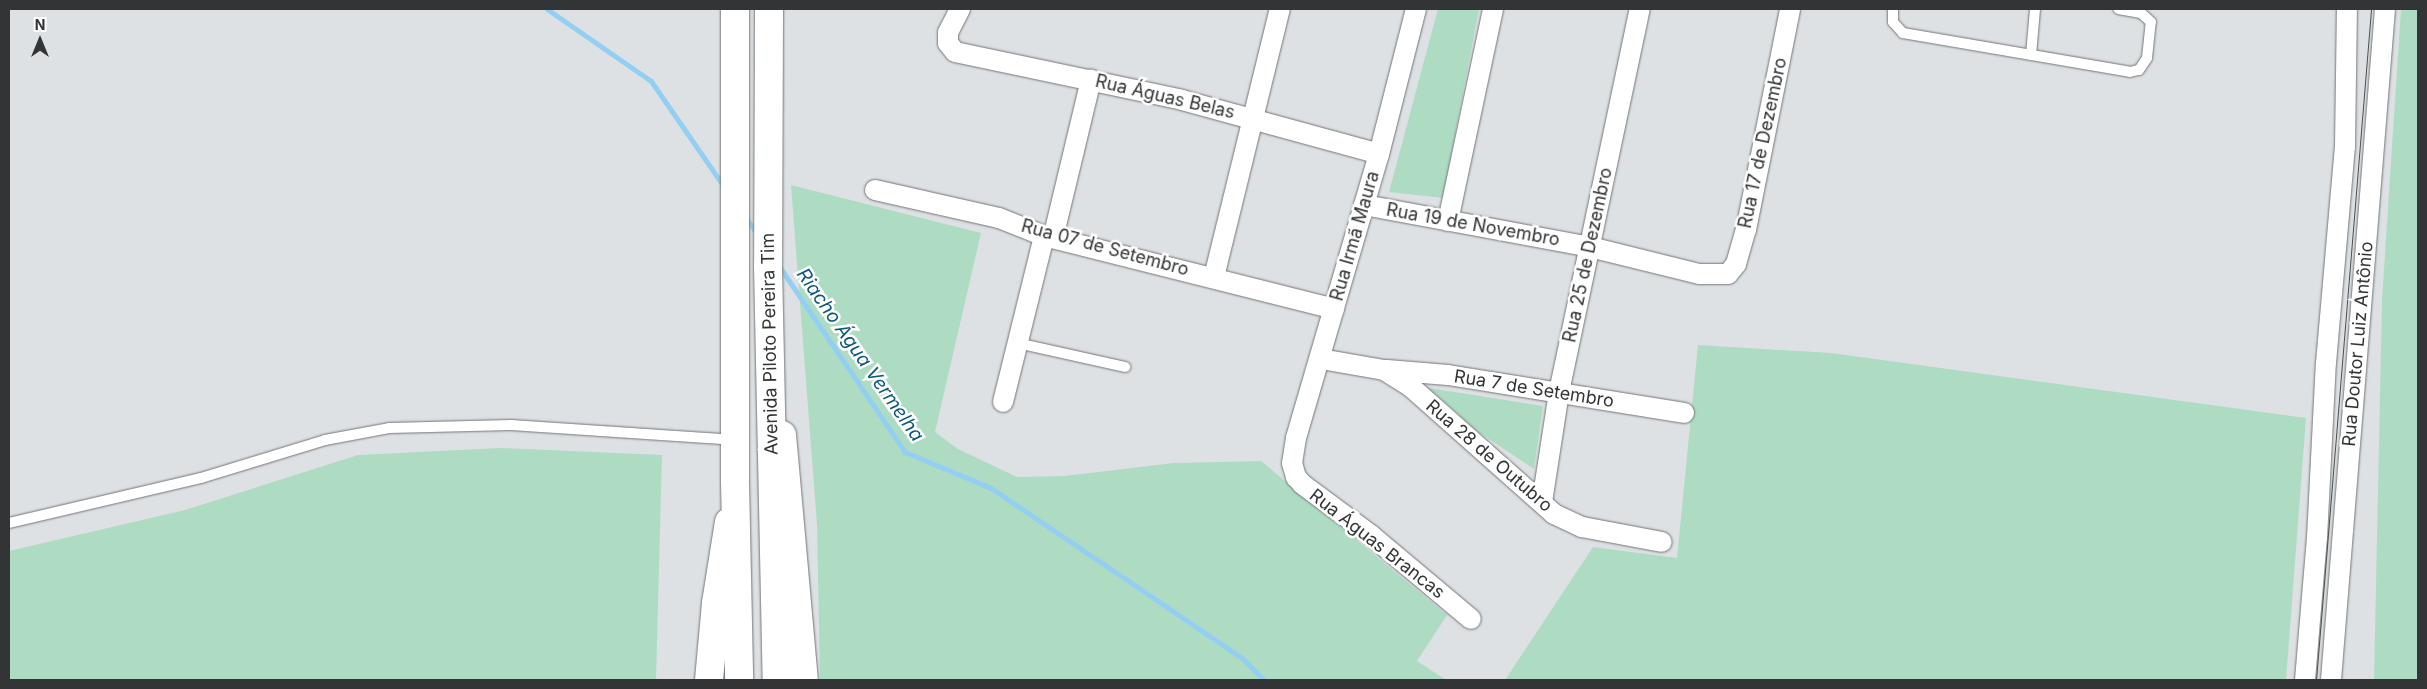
<!DOCTYPE html>
<meta charset="utf-8">
<style>
body{margin:0}
#map{position:relative;width:2427px;height:689px;overflow:hidden;background:#dee1e3;font-family:Inter,sans-serif}
div>[style]{position:absolute}
.green>*{inset:0;background:#aedcc3}
.stream>*{height:5px;margin:-2.5px;padding:0 2.5px;transform-origin:2.5px;border-radius:2.5px;background:#93cff2}
.roads{filter:drop-shadow(0 0 1px #727577) drop-shadow(0 0 1px #727577)}
.lane>*{height:10px;margin:-5px;padding:0 5px;transform-origin:5px;border-radius:5px;background:#fff}
.street>*{height:20px;margin:-10px;padding:0 10px;transform-origin:10px;border-radius:10px;background:#fff}
.primary>*{height:28px;margin:-14px;padding:0 14px;transform-origin:14px;border-radius:14px;background:#fff}
.highway>*{height:28px;margin:-14px;padding:0 14px;transform-origin:14px;border-radius:14px;background:#fff}
.tram>*{height:1px;margin:-0.5px;padding:0 0.5px;transform-origin:0.5px;border-radius:0.5px;background:#4c4d4e}
span{translate:-50% -50%;white-space:nowrap;text-align:center;line-height:1.15;-webkit-text-stroke:5px #fff;paint-order:stroke}
.street-label{font-size:18px;color:#333435}
.water-label{font-size:19px;color:#0c587a;font-style:italic}
.frame{position:absolute;inset:0;border:10px solid #333435;pointer-events:none}
.north{position:absolute;left:15px;top:15px;width:50px;height:50px;-webkit-text-stroke:4px #fff;paint-order:stroke;rotate:0deg;font-size:14px;font-weight:700;line-height:20px;text-align:center;color:#333435}
.north::after{content:'';display:block;margin:auto;width:18px;height:22px;background:#333435;clip-path:polygon(50% 0,100% 100%,50% 72%,0 100%)}
</style>
<div id="map">
<div class="green">
<div style="clip-path:polygon(1438px 9px,1479px 9px,1443px 198px,1389px 192px)"></div>
<div style="clip-path:polygon(2401px 9px,2418px 9px,2418px 680px,2374px 680px,2382px 300px)"></div>
<div style="clip-path:polygon(791px 185px,981px 233px,935px 432px,958px 449px,1017px 477px,1064px 476px,1174px 463px,1261px 461px,1447px 615px,1417px 661px,1446px 680px,820px 680px,817px 525px)"></div>
<div style="clip-path:polygon(1698px 345px,1831px 353px,2306px 418px,2286px 680px,1505px 680px,1593px 547px,1677px 558px)"></div>
<div style="clip-path:polygon(1429px 388px,1543px 406px,1534px 469px,1477px 431px)"></div>
<div style="clip-path:polygon(500px 448px,662px 455px,656px 680px,9px 680px,9px 551px,185px 510px,358px 455px)"></div>
</div>
<div class="stream">
<div style="left:547px;top:9px;width:126px;rotate:34.7deg"></div>
<div style="left:651px;top:81px;width:129px;rotate:55.4deg"></div>
<div style="left:746px;top:218px;width:19px;rotate:55deg"></div>
<div style="left:779px;top:266px;width:225px;rotate:55.9deg"></div>
<div style="left:905px;top:452px;width:93px;rotate:22.7deg"></div>
<div style="left:991px;top:488px;width:303px;rotate:34.1deg"></div>
<div style="left:1242px;top:658px;width:31px;rotate:45deg"></div>
</div>
<div class="roads">
<div class="lane">
<div style="left:1893px;top:9px;width:13px;rotate:90deg"></div>
<div style="left:1893px;top:22px;width:15px;rotate:48deg"></div>
<div style="left:1903px;top:33px;width:230px;rotate:9.7deg"></div>
<div style="left:2130px;top:72px;width:9px;rotate:-13deg"></div>
<div style="left:2139px;top:70px;width:14px;rotate:-56deg"></div>
<div style="left:2147px;top:58px;width:36px;rotate:-84deg"></div>
<div style="left:2151px;top:22px;width:13px;rotate:-138deg"></div>
<div style="left:2141px;top:13px;width:23px;rotate:-170deg"></div>
<div style="left:2031px;top:55px;width:46px;rotate:-85deg"></div>
<div style="left:1017px;top:343px;width:111px;rotate:12.5deg"></div>
<div style="left:9px;top:523px;width:197px;rotate:-13.2deg"></div>
<div style="left:201px;top:478px;width:130px;rotate:-17deg"></div>
<div style="left:325px;top:440px;width:65px;rotate:-10.6deg"></div>
<div style="left:389px;top:428px;width:122px;rotate:-1.4deg"></div>
<div style="left:511px;top:425px;width:225px;rotate:3.8deg"></div>
</div>
<div class="street">
<div style="left:960px;top:9px;width:27px;rotate:117deg"></div>
<div style="left:948px;top:33px;width:10px;rotate:90deg"></div>
<div style="left:948px;top:43px;width:11px;rotate:52deg"></div>
<div style="left:955px;top:52px;width:232px;rotate:11.9deg"></div>
<div style="left:1182px;top:100px;width:204px;rotate:15.3deg"></div>
<div style="left:1416px;top:9px;width:150px;rotate:104.3deg"></div>
<div style="left:1379px;top:154px;width:296px;rotate:106.3deg"></div>
<div style="left:1296px;top:438px;width:25px;rotate:99deg"></div>
<div style="left:1292px;top:463px;width:15px;rotate:74deg"></div>
<div style="left:1296px;top:477px;width:9px;rotate:49deg"></div>
<div style="left:1302px;top:484px;width:87px;rotate:36.6deg"></div>
<div style="left:1372px;top:536px;width:129px;rotate:40deg"></div>
<div style="left:875px;top:190px;width:127px;rotate:12.7deg"></div>
<div style="left:999px;top:218px;width:48px;rotate:21.8deg"></div>
<div style="left:1044px;top:236px;width:299px;rotate:14.1deg"></div>
<div style="left:1364px;top:205px;width:230px;rotate:10.5deg"></div>
<div style="left:1590px;top:247px;width:112px;rotate:13.9deg"></div>
<div style="left:1699px;top:274px;width:29px"></div>
<div style="left:1728px;top:274px;width:13px;rotate:-51deg"></div>
<div style="left:1736px;top:264px;width:35px;rotate:-74deg"></div>
<div style="left:1746px;top:230px;width:225px;rotate:-78.7deg"></div>
<div style="left:1448px;top:221px;width:217px;rotate:-78deg"></div>
<div style="left:1053px;top:238px;width:163px;rotate:-76.5deg"></div>
<div style="left:1214px;top:277px;width:276px;rotate:-76.2deg"></div>
<div style="left:1321px;top:359px;width:64px;rotate:9.9deg"></div>
<div style="left:1384px;top:370px;width:32px;rotate:32deg"></div>
<div style="left:1411px;top:387px;width:191px;rotate:41.6deg"></div>
<div style="left:1554px;top:514px;width:31px;rotate:25deg"></div>
<div style="left:1582px;top:527px;width:81px;rotate:10.6deg"></div>
<div style="left:1387px;top:370px;width:61px;rotate:4.7deg"></div>
<div style="left:1448px;top:375px;width:239px;rotate:9.1deg"></div>
<div style="left:1003px;top:402px;width:171px;rotate:-76.1deg"></div>
<div style="left:1542px;top:502px;width:111px;rotate:-81.2deg"></div>
<div style="left:1559px;top:392px;width:391px;rotate:-78.1deg"></div>
<div style="left:2305px;top:680px;width:143px;rotate:-85.2deg"></div>
<div style="left:2317px;top:538px;width:175px;rotate:-87.1deg"></div>
<div style="left:2326px;top:363px;width:217px;rotate:-85deg"></div>
<div style="left:2345px;top:147px;width:138px;rotate:-89.2deg"></div>
<div style="left:2331px;top:680px;width:673px;rotate:-85.4deg"></div>
</div>
<div class="primary">
<div style="left:782px;top:435px;width:246px;rotate:84.9deg"></div>
<div style="left:709px;top:680px;width:77px;rotate:-84.8deg"></div>
<div style="left:716px;top:603px;width:82px;rotate:-80.9deg"></div>
</div>
<div class="highway">
<div style="left:735px;top:9px;width:472px;rotate:90deg"></div>
<div style="left:735px;top:481px;width:199px;rotate:88.8deg"></div>
<div style="left:769px;top:9px;width:257px;rotate:90.2deg"></div>
<div style="left:768px;top:266px;width:414px;rotate:88.8deg"></div>
</div>
</div>
<div class="tram">
<div style="left:2316px;top:680px;width:673px;rotate:-85.31deg"></div>
</div>
<div class="street-label">
<span style="left:1165px;top:97px;rotate:13deg">Rua Águas Belas</span>
<span style="left:1763px;top:143px;rotate:-78deg">Rua 17 de Dezembro</span>
<span style="left:1473px;top:225px;rotate:10deg">Rua 19 de Novembro</span>
<span style="left:1355px;top:236px;rotate:-74deg">Rua Irmã Maura</span>
<span style="left:1105px;top:248px;rotate:15deg">Rua 07 de Setembro</span>
<span style="left:1588px;top:255px;rotate:-78deg">Rua 25 de Dezembro</span>
<span style="left:770px;top:344px;rotate:-91deg">Avenida Piloto Pereira Tim</span>
<span style="left:2358px;top:344px;rotate:-85deg">Rua Doutor Luiz Antônio</span>
<span style="left:1534px;top:389px;rotate:9deg">Rua 7 de Setembro</span>
<span style="left:1489px;top:456px;rotate:41deg">Rua 28 de Outubro</span>
<span style="left:1377px;top:544px;rotate:38deg">Rua Águas Brancas</span>
</div>
<div class="water-label">
<span style="left:860px;top:355px;rotate:55deg">Riacho Água Vermelha</span>
</div>
<div class="frame"></div>
<div class="north">N</div>
</div>
